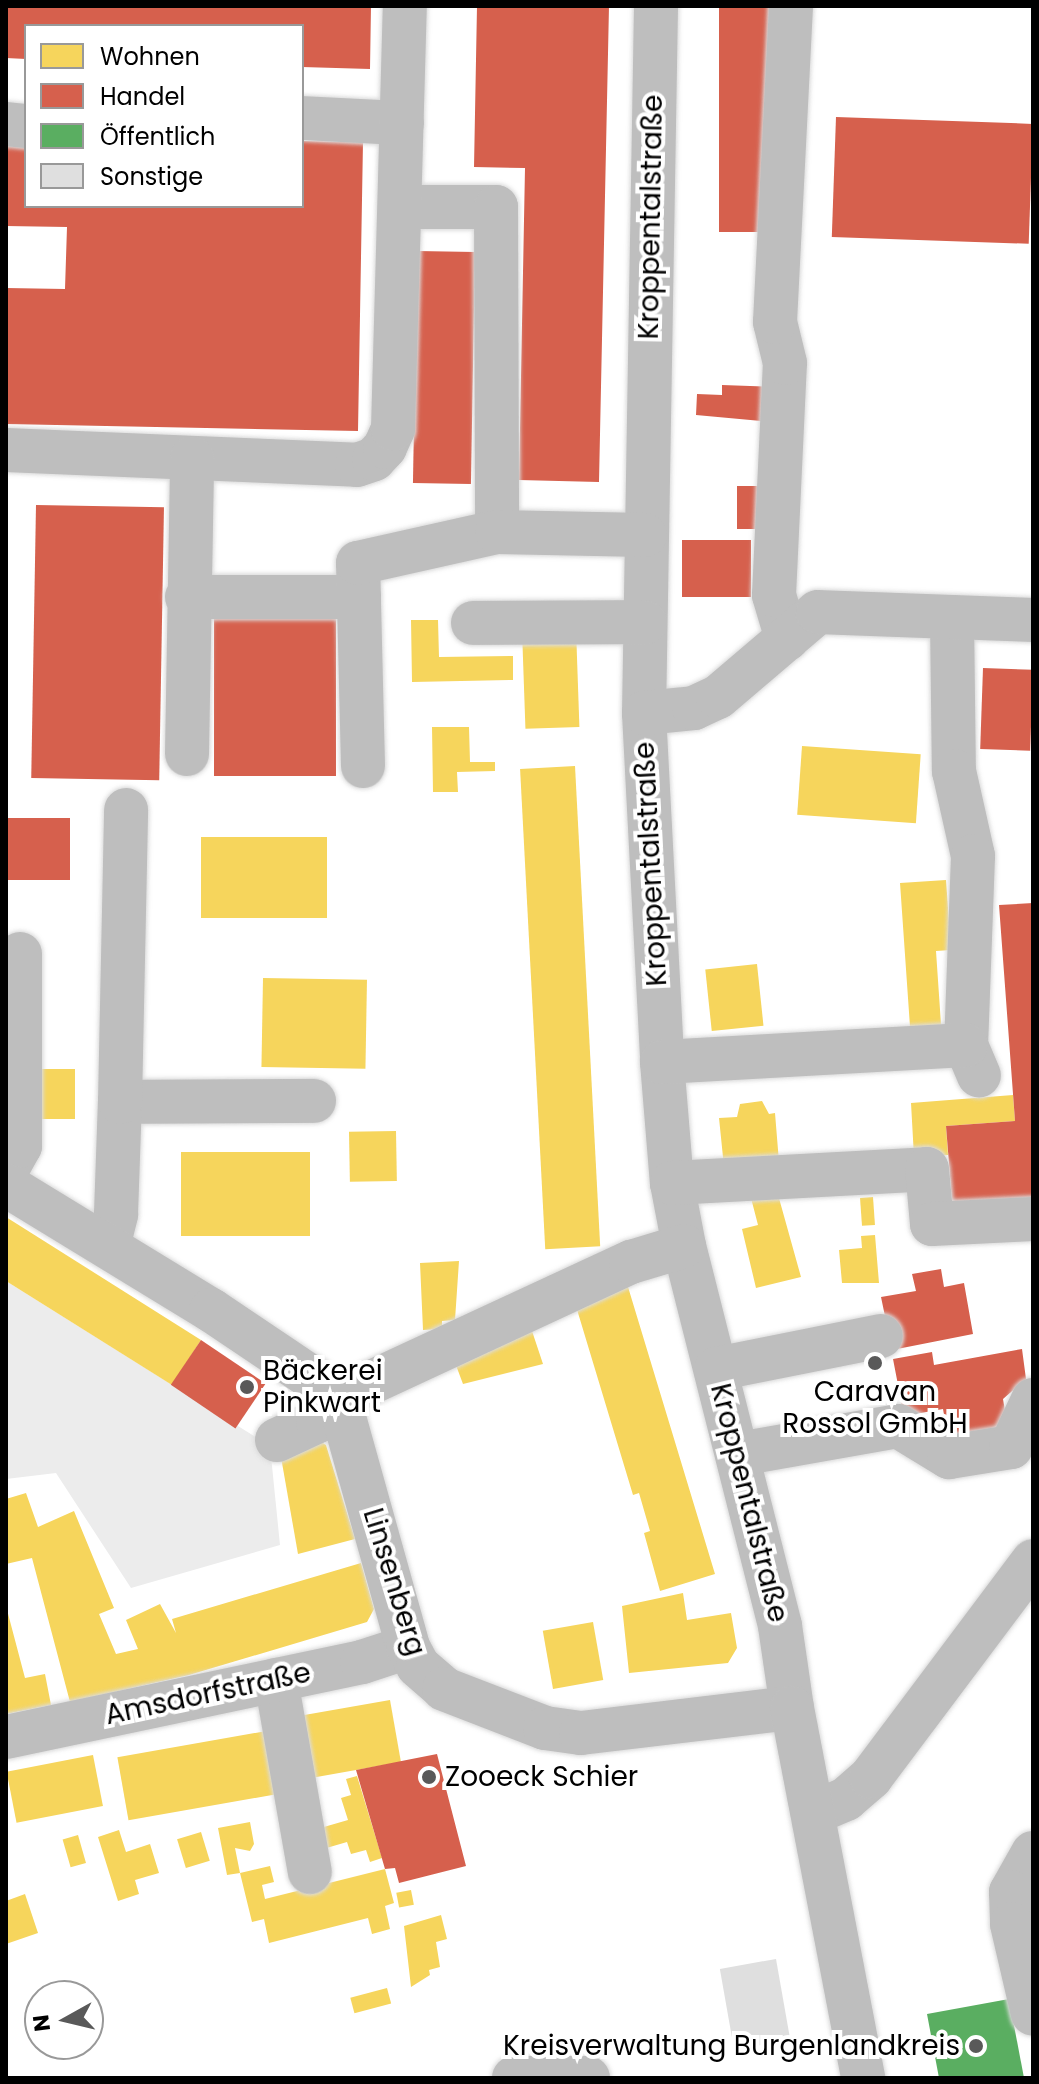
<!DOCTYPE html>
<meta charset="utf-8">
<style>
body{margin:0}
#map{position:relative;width:1039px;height:2084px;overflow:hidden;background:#fff;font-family:Poppins,sans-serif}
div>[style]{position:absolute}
.green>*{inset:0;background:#ececec}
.homes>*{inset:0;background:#f6d55c;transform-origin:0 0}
.shops>*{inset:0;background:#d6604d;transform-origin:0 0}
.public>*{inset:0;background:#5aae61}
.building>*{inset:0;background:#dfdfdf;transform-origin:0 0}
.roads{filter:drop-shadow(0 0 2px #dbdbdb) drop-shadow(0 0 2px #dbdbdb)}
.minor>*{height:44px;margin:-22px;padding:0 22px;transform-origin:22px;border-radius:22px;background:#bebebe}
.major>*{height:44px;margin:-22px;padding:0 22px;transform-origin:22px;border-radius:22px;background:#bebebe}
.dots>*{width:22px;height:22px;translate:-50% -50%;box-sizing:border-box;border:4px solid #fff;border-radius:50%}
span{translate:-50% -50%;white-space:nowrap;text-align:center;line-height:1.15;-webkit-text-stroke:8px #fff;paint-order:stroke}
.street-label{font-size:28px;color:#000}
.poi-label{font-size:28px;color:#000}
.left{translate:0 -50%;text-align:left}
.right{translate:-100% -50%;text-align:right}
.frame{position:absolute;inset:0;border:8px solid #000;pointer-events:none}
.legend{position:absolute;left:24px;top:24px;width:280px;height:184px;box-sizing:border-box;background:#fff;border:2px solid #999;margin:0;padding:10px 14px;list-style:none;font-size:24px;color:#000}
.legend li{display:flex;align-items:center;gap:16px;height:40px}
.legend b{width:40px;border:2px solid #999}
.north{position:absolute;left:24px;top:1980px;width:80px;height:80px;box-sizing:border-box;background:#fff;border:2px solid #999;border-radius:50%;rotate:262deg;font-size:22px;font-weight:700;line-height:32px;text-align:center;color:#000}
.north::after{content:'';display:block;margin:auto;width:28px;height:36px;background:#595959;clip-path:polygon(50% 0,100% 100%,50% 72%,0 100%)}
</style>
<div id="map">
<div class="green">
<div style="clip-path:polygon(6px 1281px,270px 1446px,280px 1545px,131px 1588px,56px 1473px,6px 1479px)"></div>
</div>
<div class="homes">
<div style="clip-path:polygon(411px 620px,438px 620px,439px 657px,513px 656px,513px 680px,412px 682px)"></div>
<div style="left:576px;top:629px;width:98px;height:54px;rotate:88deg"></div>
<div style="clip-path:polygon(432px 727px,469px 727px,470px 762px,495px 762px,495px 771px,457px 772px,458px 792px,433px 792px)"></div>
<div style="left:802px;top:746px;width:119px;height:69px;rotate:4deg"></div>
<div style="left:575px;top:766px;width:481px;height:55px;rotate:87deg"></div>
<div style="left:201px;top:837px;width:126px;height:81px"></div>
<div style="clip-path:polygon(946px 880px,951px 950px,936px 951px,942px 1039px,911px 1041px,900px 883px)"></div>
<div style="left:757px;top:964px;width:62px;height:52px;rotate:84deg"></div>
<div style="left:263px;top:978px;width:104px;height:89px;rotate:1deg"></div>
<div style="left:24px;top:1069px;width:51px;height:50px"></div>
<div style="clip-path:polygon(1013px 1095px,1015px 1121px,946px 1126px,948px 1155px,914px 1157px,911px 1103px)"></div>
<div style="clip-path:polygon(762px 1101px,769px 1114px,775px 1113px,779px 1162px,724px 1167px,719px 1118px,737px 1117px,740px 1104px)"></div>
<div style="left:396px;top:1131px;width:50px;height:47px;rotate:89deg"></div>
<div style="left:181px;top:1152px;width:129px;height:84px"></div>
<div style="clip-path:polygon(777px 1191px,801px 1277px,756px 1288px,742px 1229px,758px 1225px,751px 1198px)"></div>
<div style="left:873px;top:1197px;width:28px;height:13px;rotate:86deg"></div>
<div style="clip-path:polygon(6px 1217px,201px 1340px,172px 1385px,6px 1281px)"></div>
<div style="clip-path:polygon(875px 1235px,879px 1283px,842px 1283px,839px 1250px,862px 1248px,861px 1236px)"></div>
<div style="clip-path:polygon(459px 1261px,455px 1320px,442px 1321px,442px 1329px,423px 1330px,420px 1263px)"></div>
<div style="clip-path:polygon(625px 1277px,715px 1574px,660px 1591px,644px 1533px,650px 1531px,639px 1493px,633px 1495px,572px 1293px)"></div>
<div style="clip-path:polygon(530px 1325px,543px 1364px,463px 1384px,454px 1360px)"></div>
<div style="clip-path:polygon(318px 1440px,326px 1445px,355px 1539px,298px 1554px,281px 1457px)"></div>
<div style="clip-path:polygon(26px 1493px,38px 1527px,74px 1511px,114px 1608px,99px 1614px,116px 1654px,138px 1649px,126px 1620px,160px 1604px,176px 1633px,172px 1619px,361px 1563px,374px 1609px,367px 1622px,189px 1675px,70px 1702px,32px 1558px,6px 1564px,6px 1499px)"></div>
<div style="clip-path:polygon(683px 1593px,687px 1620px,731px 1613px,737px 1648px,728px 1663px,629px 1673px,622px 1606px)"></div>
<div style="clip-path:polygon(6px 1606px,25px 1678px,45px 1674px,51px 1705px,6px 1714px)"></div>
<div style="left:593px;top:1622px;width:59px;height:51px;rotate:80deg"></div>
<div style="left:390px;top:1700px;width:63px;height:97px;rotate:80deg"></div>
<div style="left:272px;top:1730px;width:64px;height:157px;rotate:80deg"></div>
<div style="left:93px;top:1755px;width:52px;height:88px;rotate:79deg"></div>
<div style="clip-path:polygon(357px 1776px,382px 1858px,370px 1862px,366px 1850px,351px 1854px,347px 1842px,323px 1849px,317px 1829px,348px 1820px,341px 1798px,351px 1795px,346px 1779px)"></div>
<div style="clip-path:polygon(250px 1822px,254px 1844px,250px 1851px,235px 1848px,240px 1873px,270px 1866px,274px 1882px,262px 1885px,265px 1899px,385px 1869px,394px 1903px,385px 1906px,390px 1929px,372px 1934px,368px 1918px,269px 1943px,264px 1919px,252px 1922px,240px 1873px,227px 1875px,218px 1828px)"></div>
<div style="clip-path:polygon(119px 1830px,126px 1852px,150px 1844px,159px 1873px,135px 1880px,139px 1894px,118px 1901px,98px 1837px)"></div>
<div style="left:201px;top:1832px;width:30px;height:25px;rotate:73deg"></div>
<div style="left:78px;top:1835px;width:29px;height:16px;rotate:74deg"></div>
<div style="left:411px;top:1890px;width:15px;height:15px;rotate:79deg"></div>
<div style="clip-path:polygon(25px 1894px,38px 1933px,6px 1944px,6px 1901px)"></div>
<div style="clip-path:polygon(441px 1915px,447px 1939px,436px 1942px,440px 1967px,429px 1970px,430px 1975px,411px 1987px,404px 1926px)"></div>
<div style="left:387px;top:1988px;width:16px;height:38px;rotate:75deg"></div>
</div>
<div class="shops">
<div style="clip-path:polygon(6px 6px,371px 6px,370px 69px,302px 67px,302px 26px,26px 26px,26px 59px,6px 58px)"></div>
<div style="clip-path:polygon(477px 6px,609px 6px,599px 482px,519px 480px,525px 168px,474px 167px)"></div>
<div style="left:719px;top:6px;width:50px;height:226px"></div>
<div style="left:836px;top:117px;width:197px;height:120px;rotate:2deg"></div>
<div style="clip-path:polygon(6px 136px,26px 136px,26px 206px,302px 206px,302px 141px,363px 142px,358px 431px,6px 424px,6px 288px,65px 289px,67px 227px,6px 226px)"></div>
<div style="left:417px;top:251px;width:58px;height:232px;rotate:1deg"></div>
<div style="clip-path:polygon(722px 385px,775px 387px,773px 422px,696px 415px,697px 394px,722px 395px)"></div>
<div style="left:737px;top:486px;width:29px;height:43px"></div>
<div style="left:36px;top:505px;width:128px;height:273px;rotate:1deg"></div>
<div style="left:751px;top:540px;width:57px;height:69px;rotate:90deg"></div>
<div style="left:214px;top:613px;width:122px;height:163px"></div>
<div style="left:983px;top:668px;width:50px;height:81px;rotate:2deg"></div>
<div style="left:6px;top:818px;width:64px;height:62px"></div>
<div style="clip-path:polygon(1033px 903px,1033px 1208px,953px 1214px,946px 1126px,1015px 1121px,999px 905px)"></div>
<div style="clip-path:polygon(941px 1269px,944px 1287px,964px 1283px,973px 1334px,892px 1350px,881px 1297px,916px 1291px,912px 1274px)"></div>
<div style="left:201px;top:1340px;width:78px;height:54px;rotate:34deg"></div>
<div style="clip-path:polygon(1022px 1349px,1026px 1379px,1003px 1399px,1009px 1434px,949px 1444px,943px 1409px,904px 1416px,893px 1359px,932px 1352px,934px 1365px)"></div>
<div style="clip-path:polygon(437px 1754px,466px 1866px,399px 1883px,395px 1868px,385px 1869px,356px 1770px)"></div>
</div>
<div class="public">
<div style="clip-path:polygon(1009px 1999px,1024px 2078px,939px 2078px,927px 2014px)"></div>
</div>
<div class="building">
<div style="left:776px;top:1959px;width:82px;height:57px;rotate:80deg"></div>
</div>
<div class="roads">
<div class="minor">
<div style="left:656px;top:6px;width:707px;rotate:90.97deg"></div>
<div style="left:644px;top:713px;width:349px;rotate:87deg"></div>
<div style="left:662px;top:1062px;width:121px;rotate:85.3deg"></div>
<div style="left:672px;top:1183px;width:64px;rotate:79.2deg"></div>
<div style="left:684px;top:1246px;width:392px;rotate:75.8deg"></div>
<div style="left:780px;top:1626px;width:83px;rotate:81.7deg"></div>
<div style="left:302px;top:118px;width:100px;rotate:2.9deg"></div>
<div style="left:6px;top:124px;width:20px;rotate:6deg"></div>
<div style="left:400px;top:207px;width:96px"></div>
<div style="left:496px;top:207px;width:325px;rotate:89.8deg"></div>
<div style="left:6px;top:450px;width:351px;rotate:2.4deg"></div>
<div style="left:357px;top:465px;width:18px;rotate:-19deg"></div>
<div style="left:374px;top:459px;width:16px;rotate:-47deg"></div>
<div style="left:385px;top:447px;width:20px;rotate:-66deg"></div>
<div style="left:393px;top:429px;width:423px;rotate:-88.4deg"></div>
<div style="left:187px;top:597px;width:172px"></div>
<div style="left:952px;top:617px;width:154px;rotate:89.3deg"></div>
<div style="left:954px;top:771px;width:87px;rotate:77.4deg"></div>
<div style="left:973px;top:856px;width:189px;rotate:92.1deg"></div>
<div style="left:966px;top:1045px;width:33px;rotate:67deg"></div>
<div style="left:473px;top:623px;width:172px;rotate:-0.3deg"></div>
<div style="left:787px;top:639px;width:46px;rotate:-106.5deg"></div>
<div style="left:774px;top:595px;width:232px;rotate:-87.3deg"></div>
<div style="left:785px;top:363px;width:42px;rotate:-103.7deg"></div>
<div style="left:775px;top:322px;width:316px;rotate:-87.1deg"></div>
<div style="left:644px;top:713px;width:50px;rotate:-5.7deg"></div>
<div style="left:694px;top:708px;width:26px;rotate:-25deg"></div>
<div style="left:718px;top:697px;width:131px;rotate:-40.4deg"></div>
<div style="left:818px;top:612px;width:215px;rotate:2.1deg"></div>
<div style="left:187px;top:754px;width:296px;rotate:-89deg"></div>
<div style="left:363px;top:766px;width:203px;rotate:-91.4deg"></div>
<div style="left:358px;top:563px;width:142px;rotate:-12.6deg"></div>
<div style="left:497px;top:532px;width:148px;rotate:1.2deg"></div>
<div style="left:662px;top:1062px;width:304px;rotate:-3.2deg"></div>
<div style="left:120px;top:1102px;width:194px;rotate:-0.3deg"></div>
<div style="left:6px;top:1171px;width:29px;rotate:-61deg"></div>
<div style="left:20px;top:1146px;width:192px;rotate:-90deg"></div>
<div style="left:672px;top:1183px;width:255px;rotate:-3.1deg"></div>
<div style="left:927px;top:1169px;width:55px;rotate:84.8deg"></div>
<div style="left:932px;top:1224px;width:101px;rotate:-2.8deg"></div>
<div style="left:109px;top:1243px;width:30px;rotate:-76deg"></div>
<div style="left:116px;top:1214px;width:112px;rotate:-88deg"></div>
<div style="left:120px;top:1102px;width:292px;rotate:-88.8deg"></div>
<div style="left:716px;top:1369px;width:168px;rotate:-11.3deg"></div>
<div style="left:277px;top:1440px;width:45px;rotate:-24.9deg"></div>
<div style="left:318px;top:1421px;width:50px;rotate:-39.4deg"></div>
<div style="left:357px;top:1389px;width:302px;rotate:-24.9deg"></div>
<div style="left:631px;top:1262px;width:55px;rotate:-16.8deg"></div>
<div style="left:739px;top:1454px;width:161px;rotate:-10deg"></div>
<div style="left:898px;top:1426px;width:60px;rotate:31.3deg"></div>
<div style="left:949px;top:1457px;width:63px;rotate:-9.2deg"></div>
<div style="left:1011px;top:1447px;width:52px;rotate:-64.9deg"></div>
<div style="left:276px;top:1680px;width:195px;rotate:80deg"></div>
<div style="left:6px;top:1737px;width:364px;rotate:-11.9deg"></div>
<div style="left:362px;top:1662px;width:48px;rotate:-18.1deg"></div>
<div style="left:813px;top:1813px;width:36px;rotate:-23deg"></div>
<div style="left:846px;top:1799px;width:33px;rotate:-41deg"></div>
<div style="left:871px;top:1777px;width:270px;rotate:-53.1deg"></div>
<div style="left:1033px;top:1853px;width:45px;rotate:119.4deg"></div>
<div style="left:1011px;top:1892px;width:32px;rotate:88deg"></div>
<div style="left:1012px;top:1924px;width:92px;rotate:76.9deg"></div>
<div style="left:514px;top:2078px;width:74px"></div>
</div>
<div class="major">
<div style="left:6px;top:1185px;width:240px;rotate:31.4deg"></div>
<div style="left:211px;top:1310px;width:125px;rotate:33.9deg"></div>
<div style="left:315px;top:1380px;width:34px;rotate:43deg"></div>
<div style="left:340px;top:1403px;width:253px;rotate:74.4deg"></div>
<div style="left:408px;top:1647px;width:21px;rotate:62deg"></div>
<div style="left:418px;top:1666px;width:35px;rotate:41deg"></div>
<div style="left:444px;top:1689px;width:108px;rotate:21.1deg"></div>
<div style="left:545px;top:1728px;width:36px;rotate:8deg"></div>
<div style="left:581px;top:1733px;width:212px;rotate:-6.8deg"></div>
<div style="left:792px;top:1708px;width:377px;rotate:79.1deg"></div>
</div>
</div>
<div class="dots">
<div style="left:875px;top:1363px;background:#595959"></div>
<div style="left:247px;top:1387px;background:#595959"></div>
<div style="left:429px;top:1777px;background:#595959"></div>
<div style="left:976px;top:2046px;background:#595959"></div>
</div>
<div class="street-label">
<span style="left:651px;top:217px;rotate:-89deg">Kroppentalstraße</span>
<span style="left:651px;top:864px;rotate:-93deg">Kroppentalstraße</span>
<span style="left:749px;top:1503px;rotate:76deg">Kroppentalstraße</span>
<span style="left:394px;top:1582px;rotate:73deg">Linsenberg</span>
<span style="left:208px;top:1694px;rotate:-12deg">Amsdorfstraße</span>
</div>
<div class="poi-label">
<span class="left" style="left:263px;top:1387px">Bäckerei<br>Pinkwart</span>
<span style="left:875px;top:1408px">Caravan<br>Rossol GmbH</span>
<span class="left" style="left:445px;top:1777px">Zooeck Schier</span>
<span class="right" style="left:960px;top:2046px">Kreisverwaltung Burgenlandkreis</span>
</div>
<div class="frame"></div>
<ul class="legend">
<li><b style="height:22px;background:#f6d55c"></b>Wohnen</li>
<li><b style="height:22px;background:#d6604d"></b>Handel</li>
<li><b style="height:22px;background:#5aae61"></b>Öffentlich</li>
<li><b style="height:22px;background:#dfdfdf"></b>Sonstige</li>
</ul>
<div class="north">N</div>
</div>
